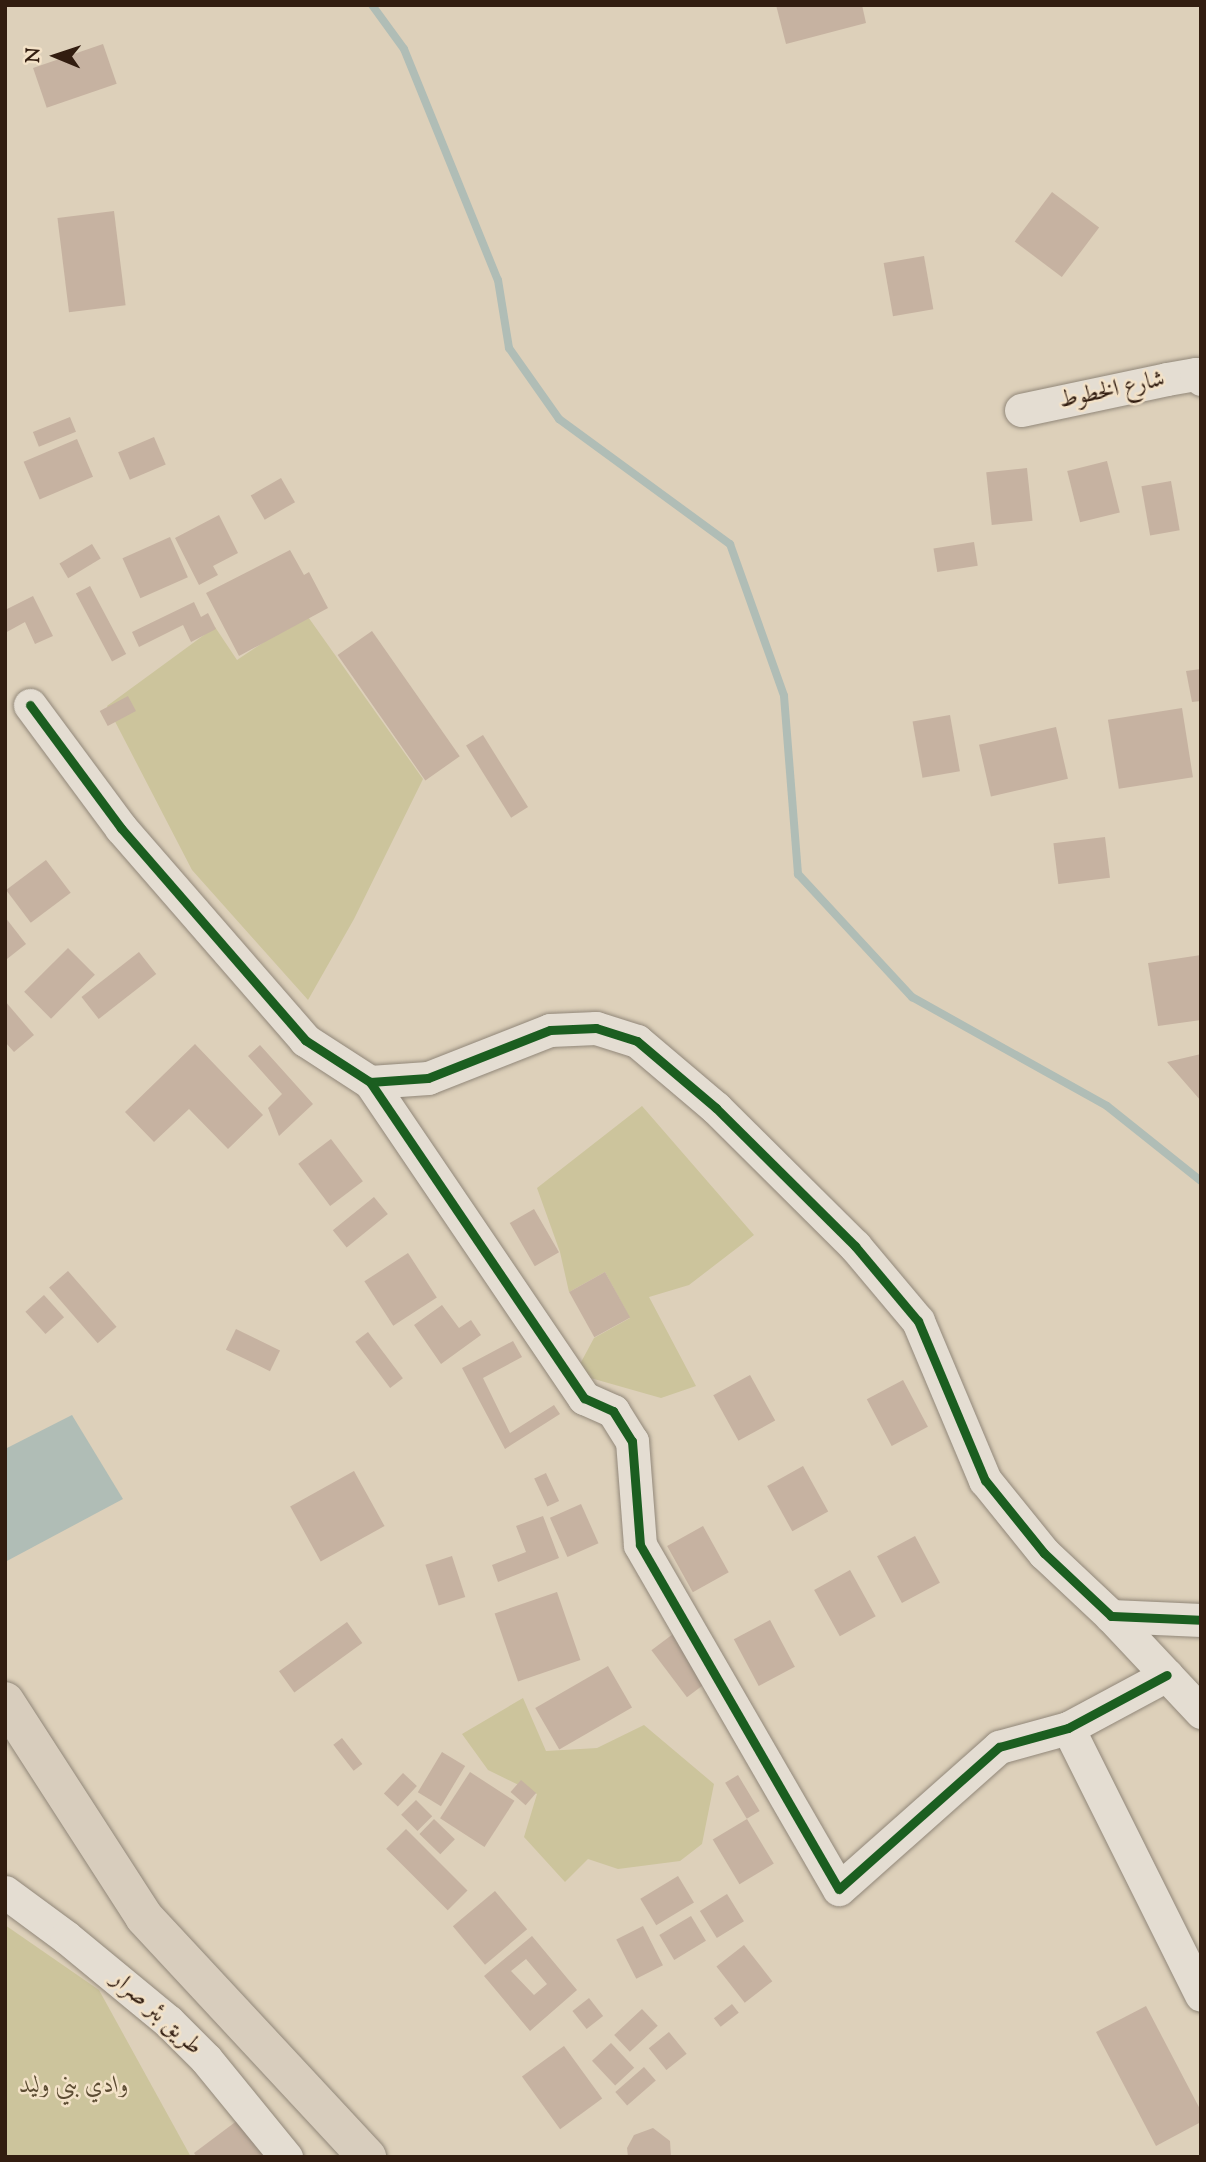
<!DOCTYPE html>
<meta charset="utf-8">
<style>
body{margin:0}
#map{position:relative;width:1206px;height:2162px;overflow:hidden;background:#ddd0ba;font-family:"Sorts Mill Goudy",Amiri,serif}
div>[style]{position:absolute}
.green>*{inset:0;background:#ccc49c}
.water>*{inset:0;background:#b0bdb6}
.stream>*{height:8px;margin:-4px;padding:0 4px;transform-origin:4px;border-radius:4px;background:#b0bdb6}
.building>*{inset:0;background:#c6b2a1;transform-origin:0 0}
.roads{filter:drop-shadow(0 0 2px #918779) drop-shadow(0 0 2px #918779)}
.minor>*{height:33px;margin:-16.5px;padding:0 16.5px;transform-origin:16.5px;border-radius:16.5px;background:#e4ddd2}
.highway>*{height:38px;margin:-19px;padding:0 19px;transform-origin:19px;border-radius:19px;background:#d8cdbd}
.cycleway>*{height:9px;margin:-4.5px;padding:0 4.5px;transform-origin:4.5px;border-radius:4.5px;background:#1b5e20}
span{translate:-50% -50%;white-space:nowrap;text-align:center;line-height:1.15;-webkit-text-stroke:5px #f3e2c8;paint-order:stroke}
.street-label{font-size:24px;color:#321d10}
.park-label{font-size:24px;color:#5c4c33;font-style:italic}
.frame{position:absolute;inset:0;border:7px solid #321d10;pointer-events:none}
.north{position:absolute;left:21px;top:21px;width:70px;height:70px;-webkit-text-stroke:5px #f3e2c8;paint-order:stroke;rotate:272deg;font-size:19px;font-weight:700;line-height:28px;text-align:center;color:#321d10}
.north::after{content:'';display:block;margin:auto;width:24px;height:32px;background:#321d10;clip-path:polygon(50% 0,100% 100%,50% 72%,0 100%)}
</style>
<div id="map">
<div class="green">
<div style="clip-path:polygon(306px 614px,423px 779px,354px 919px,308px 1000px,192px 870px,107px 706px,215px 627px,237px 660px)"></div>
<div style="clip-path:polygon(642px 1106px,754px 1235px,689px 1285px,649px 1297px,696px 1386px,661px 1398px,587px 1377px,579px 1366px,594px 1338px,630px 1318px,605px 1272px,569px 1292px,560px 1252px,537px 1188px)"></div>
<div style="clip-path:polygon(523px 1698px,546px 1751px,597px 1748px,644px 1725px,714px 1784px,702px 1844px,680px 1861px,618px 1869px,588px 1859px,565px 1882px,524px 1837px,537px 1794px,488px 1770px,462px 1734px)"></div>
<div style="clip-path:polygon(5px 1925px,99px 1990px,191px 2157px,5px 2157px)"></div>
</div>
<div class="water">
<div style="clip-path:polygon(72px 1415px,123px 1499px,5px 1562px,5px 1449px)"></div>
</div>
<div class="stream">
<div style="left:372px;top:5px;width:54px;rotate:54deg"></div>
<div style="left:404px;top:49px;width:249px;rotate:67.9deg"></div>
<div style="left:498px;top:280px;width:69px;rotate:80.8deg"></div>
<div style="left:509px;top:348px;width:87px;rotate:54.8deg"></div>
<div style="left:559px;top:419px;width:212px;rotate:36.2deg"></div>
<div style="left:730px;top:544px;width:161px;rotate:70.4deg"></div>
<div style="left:784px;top:696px;width:179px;rotate:85.5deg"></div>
<div style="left:798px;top:874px;width:168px;rotate:47.2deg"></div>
<div style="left:912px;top:997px;width:223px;rotate:29.2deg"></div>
<div style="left:1107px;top:1106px;width:120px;rotate:38.6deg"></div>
</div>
<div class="building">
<div style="clip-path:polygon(776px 5px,862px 5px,866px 23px,786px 44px)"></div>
<div style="left:103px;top:44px;width:42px;height:74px;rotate:71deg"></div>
<div style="left:1052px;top:192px;width:59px;height:62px;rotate:37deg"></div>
<div style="left:114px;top:211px;width:95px;height:57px;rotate:83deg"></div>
<div style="left:924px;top:256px;width:54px;height:41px;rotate:80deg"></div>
<div style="left:70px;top:417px;width:16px;height:40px;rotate:68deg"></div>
<div style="left:154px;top:437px;width:30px;height:39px;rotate:67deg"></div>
<div style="left:77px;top:439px;width:41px;height:58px;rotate:67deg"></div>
<div style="left:1107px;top:461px;width:53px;height:41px;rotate:76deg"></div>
<div style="left:1027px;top:468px;width:53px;height:41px;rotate:84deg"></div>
<div style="left:281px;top:478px;width:28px;height:35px;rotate:60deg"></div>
<div style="left:1171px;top:481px;width:50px;height:30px;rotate:80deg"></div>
<div style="clip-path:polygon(219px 515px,238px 553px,213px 566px,218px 575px,199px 585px,175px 538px)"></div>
<div style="left:170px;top:537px;width:44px;height:52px;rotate:66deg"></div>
<div style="left:974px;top:542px;width:24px;height:41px;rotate:81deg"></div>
<div style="left:92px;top:544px;width:17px;height:38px;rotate:59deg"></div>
<div style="clip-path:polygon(290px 550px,304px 575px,309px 572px,328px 608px,239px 656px,206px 593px)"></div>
<div style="left:90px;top:586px;width:77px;height:16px;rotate:62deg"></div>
<div style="clip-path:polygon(33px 596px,53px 636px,35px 644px,25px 622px,5px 633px,5px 610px)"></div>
<div style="clip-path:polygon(194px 602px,201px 617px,208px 613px,216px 629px,191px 642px,183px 625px,139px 647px,132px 632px)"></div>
<div style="left:372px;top:631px;width:153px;height:42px;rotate:55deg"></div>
<div style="clip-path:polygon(1201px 669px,1201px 701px,1192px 702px,1186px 671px)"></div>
<div style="left:128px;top:696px;width:17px;height:32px;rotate:62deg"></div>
<div style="left:1182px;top:708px;width:70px;height:75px;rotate:81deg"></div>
<div style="left:950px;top:715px;width:57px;height:38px;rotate:80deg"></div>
<div style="left:1056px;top:727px;width:53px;height:79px;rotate:77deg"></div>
<div style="left:483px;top:735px;width:85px;height:20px;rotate:58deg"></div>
<div style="left:1105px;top:837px;width:41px;height:52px;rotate:83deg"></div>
<div style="left:46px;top:860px;width:41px;height:50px;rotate:53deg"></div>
<div style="clip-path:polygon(5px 917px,26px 944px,7px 959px,5px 956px)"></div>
<div style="left:68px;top:948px;width:38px;height:62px;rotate:45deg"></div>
<div style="left:139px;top:952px;width:28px;height:73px;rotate:52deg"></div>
<div style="clip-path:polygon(1201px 955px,1201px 1020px,1158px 1026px,1148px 963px)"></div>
<div style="clip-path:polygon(5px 1001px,34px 1035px,14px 1052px,5px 1042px)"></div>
<div style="clip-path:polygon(195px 1044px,263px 1115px,228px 1149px,189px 1109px,154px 1142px,125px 1112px)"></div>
<div style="clip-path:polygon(260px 1045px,313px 1104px,279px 1136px,268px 1108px,282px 1094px,248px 1056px)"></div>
<div style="clip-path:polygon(1201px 1054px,1200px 1069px,1201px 1101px,1167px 1062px)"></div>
<div style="left:331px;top:1139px;width:53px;height:41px;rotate:53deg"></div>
<div style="left:374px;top:1197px;width:22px;height:53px;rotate:51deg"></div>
<div style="left:534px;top:1209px;width:50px;height:28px;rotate:60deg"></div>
<div style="left:408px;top:1253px;width:53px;height:52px;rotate:57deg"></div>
<div style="left:68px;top:1271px;width:74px;height:25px;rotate:49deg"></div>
<div style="left:605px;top:1272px;width:52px;height:41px;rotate:61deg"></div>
<div style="left:44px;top:1295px;width:30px;height:25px;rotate:48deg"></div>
<div style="clip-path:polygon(442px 1305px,459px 1328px,471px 1320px,481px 1335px,441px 1364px,414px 1325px)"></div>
<div style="left:236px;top:1329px;width:49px;height:23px;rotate:26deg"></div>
<div style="left:368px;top:1332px;width:58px;height:16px;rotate:53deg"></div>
<div style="clip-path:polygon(513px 1341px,522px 1357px,483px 1378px,510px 1433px,554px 1405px,560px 1414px,505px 1449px,462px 1368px)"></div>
<div style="left:750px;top:1375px;width:52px;height:42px;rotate:61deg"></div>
<div style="left:903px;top:1380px;width:53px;height:41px;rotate:62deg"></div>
<div style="left:803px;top:1466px;width:52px;height:41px;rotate:61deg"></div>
<div style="left:354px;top:1471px;width:63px;height:73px;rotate:61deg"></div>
<div style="left:546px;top:1473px;width:31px;height:13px;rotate:65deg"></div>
<div style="left:581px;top:1504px;width:43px;height:34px;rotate:66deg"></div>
<div style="clip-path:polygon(543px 1516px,559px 1558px,498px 1582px,492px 1565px,526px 1552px,516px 1526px)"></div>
<div style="left:703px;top:1526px;width:53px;height:41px;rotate:61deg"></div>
<div style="left:915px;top:1536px;width:53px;height:43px;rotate:62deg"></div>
<div style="left:452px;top:1556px;width:43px;height:28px;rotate:72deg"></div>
<div style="left:850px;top:1570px;width:53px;height:41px;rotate:61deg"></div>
<div style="left:557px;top:1592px;width:72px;height:66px;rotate:71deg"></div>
<div style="left:770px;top:1620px;width:53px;height:41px;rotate:62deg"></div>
<div style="left:347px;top:1622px;width:26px;height:84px;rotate:54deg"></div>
<div style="left:673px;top:1634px;width:59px;height:27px;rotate:53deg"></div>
<div style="left:608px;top:1666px;width:48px;height:84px;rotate:60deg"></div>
<div style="left:342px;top:1738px;width:33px;height:11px;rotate:52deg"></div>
<div style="left:442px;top:1752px;width:27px;height:47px;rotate:31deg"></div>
<div style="left:470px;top:1772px;width:53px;height:55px;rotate:33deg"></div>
<div style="left:403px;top:1773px;width:19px;height:28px;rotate:43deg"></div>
<div style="left:738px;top:1775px;width:42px;height:15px;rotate:59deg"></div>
<div style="left:521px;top:1780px;width:20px;height:16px;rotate:41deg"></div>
<div style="left:416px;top:1800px;width:23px;height:21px;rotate:45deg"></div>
<div style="left:434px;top:1819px;width:29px;height:21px;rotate:44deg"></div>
<div style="left:747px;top:1819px;width:52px;height:40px;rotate:59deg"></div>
<div style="left:406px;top:1829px;width:87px;height:28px;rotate:45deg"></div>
<div style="left:678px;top:1876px;width:31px;height:44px;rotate:59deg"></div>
<div style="left:495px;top:1891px;width:50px;height:55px;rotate:50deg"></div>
<div style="left:727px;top:1894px;width:32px;height:32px;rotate:58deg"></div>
<div style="left:691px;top:1916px;width:29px;height:37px;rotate:59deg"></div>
<div style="left:643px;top:1926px;width:44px;height:30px;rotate:63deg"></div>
<div style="clip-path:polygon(evenodd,532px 1936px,577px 1990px,530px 2031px,484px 1976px,532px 1936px,526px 1959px,547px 1984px,534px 1995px,511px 1971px,526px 1959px)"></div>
<div style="left:744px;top:1945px;width:46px;height:35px;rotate:52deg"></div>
<div style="left:589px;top:1998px;width:23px;height:21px;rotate:52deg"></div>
<div style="left:732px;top:2004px;width:11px;height:23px;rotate:52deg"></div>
<div style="clip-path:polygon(1146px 2006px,1201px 2111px,1201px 2122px,1156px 2146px,1096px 2032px)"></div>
<div style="left:642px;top:2009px;width:23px;height:38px;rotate:47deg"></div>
<div style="left:669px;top:2032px;width:28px;height:26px;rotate:51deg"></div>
<div style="left:611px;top:2043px;width:34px;height:26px;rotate:47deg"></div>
<div style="left:564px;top:2046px;width:65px;height:52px;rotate:54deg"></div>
<div style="left:644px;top:2067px;width:18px;height:38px;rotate:49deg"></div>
<div style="clip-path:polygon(238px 2120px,265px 2157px,197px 2157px,194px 2153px)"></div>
<div style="clip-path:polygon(653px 2128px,670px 2141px,671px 2157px,628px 2157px,627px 2148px,634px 2135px)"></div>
</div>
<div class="roads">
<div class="minor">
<div style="left:1021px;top:410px;width:149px;rotate:-12deg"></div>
<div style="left:1167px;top:379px;width:29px;rotate:-10deg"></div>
<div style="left:1196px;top:374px;width:7px;rotate:45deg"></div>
<div style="left:30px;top:705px;width:153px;rotate:53.5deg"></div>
<div style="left:121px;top:828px;width:281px;rotate:49deg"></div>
<div style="left:305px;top:1040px;width:77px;rotate:32.9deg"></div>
<div style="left:370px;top:1082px;width:58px;rotate:-3.9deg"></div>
<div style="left:428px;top:1078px;width:131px;rotate:-21.5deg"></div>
<div style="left:550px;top:1030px;width:46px;rotate:-2.5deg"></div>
<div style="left:596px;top:1028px;width:43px;rotate:17.6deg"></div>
<div style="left:637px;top:1041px;width:104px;rotate:40.3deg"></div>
<div style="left:716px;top:1108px;width:196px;rotate:44.8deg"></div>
<div style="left:855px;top:1246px;width:98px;rotate:50deg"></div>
<div style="left:918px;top:1321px;width:173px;rotate:67.2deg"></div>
<div style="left:985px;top:1480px;width:94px;rotate:51.1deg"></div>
<div style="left:1044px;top:1553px;width:92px;rotate:43.2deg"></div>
<div style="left:1111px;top:1616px;width:90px;rotate:2.5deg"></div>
<div style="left:370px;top:1082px;width:382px;rotate:55.9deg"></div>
<div style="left:584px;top:1398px;width:32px;rotate:24deg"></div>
<div style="left:613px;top:1411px;width:36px;rotate:58deg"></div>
<div style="left:632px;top:1441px;width:104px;rotate:85.6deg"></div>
<div style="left:640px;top:1545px;width:397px;rotate:60deg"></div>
<div style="left:839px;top:1889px;width:214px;rotate:-41.6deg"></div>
<div style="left:999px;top:1747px;width:72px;rotate:-15.4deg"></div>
<div style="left:1068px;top:1728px;width:112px;rotate:-28.2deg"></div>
<div style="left:1111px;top:1616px;width:132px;rotate:46.8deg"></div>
<div style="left:1068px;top:1728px;width:298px;rotate:63.5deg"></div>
<div style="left:5px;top:1892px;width:76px;rotate:36.4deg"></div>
<div style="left:66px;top:1937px;width:132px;rotate:39.5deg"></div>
<div style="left:168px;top:2021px;width:54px;rotate:45deg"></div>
<div style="left:206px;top:2059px;width:127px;rotate:50.8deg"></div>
</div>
<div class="highway">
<div style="left:5px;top:1701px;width:257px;rotate:57.2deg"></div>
<div style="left:144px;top:1917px;width:328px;rotate:47.1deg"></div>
</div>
</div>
<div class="cycleway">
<div style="left:30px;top:705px;width:153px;rotate:53.5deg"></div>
<div style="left:121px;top:828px;width:281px;rotate:49deg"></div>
<div style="left:305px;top:1040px;width:77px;rotate:32.9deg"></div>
<div style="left:370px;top:1082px;width:58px;rotate:-3.9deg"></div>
<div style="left:428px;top:1078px;width:131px;rotate:-21.5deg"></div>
<div style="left:550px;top:1030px;width:46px;rotate:-2.5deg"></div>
<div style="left:596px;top:1028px;width:43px;rotate:17.6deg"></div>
<div style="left:637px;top:1041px;width:104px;rotate:40.3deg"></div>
<div style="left:716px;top:1108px;width:196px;rotate:44.8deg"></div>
<div style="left:855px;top:1246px;width:98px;rotate:50deg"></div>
<div style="left:918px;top:1321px;width:173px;rotate:67.2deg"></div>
<div style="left:985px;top:1480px;width:94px;rotate:51.1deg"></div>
<div style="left:1044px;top:1553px;width:92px;rotate:43.2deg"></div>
<div style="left:1111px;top:1616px;width:90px;rotate:2.5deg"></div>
<div style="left:370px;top:1082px;width:382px;rotate:55.9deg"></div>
<div style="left:584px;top:1398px;width:32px;rotate:24deg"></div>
<div style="left:613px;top:1411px;width:36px;rotate:58deg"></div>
<div style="left:632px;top:1441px;width:104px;rotate:85.6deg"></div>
<div style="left:640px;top:1545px;width:397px;rotate:60deg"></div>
<div style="left:839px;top:1889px;width:214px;rotate:-41.6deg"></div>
<div style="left:999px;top:1747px;width:72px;rotate:-15.4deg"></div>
<div style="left:1068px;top:1728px;width:112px;rotate:-28.2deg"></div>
</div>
<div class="street-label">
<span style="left:1112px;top:391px;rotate:-12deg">شارع الخطوط</span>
<span style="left:156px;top:2014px;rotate:42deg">طريق بئر صرار</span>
</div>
<div class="park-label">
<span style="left:74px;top:2087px">وادي بني وليد</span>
</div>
<div class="frame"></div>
<div class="north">N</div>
</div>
